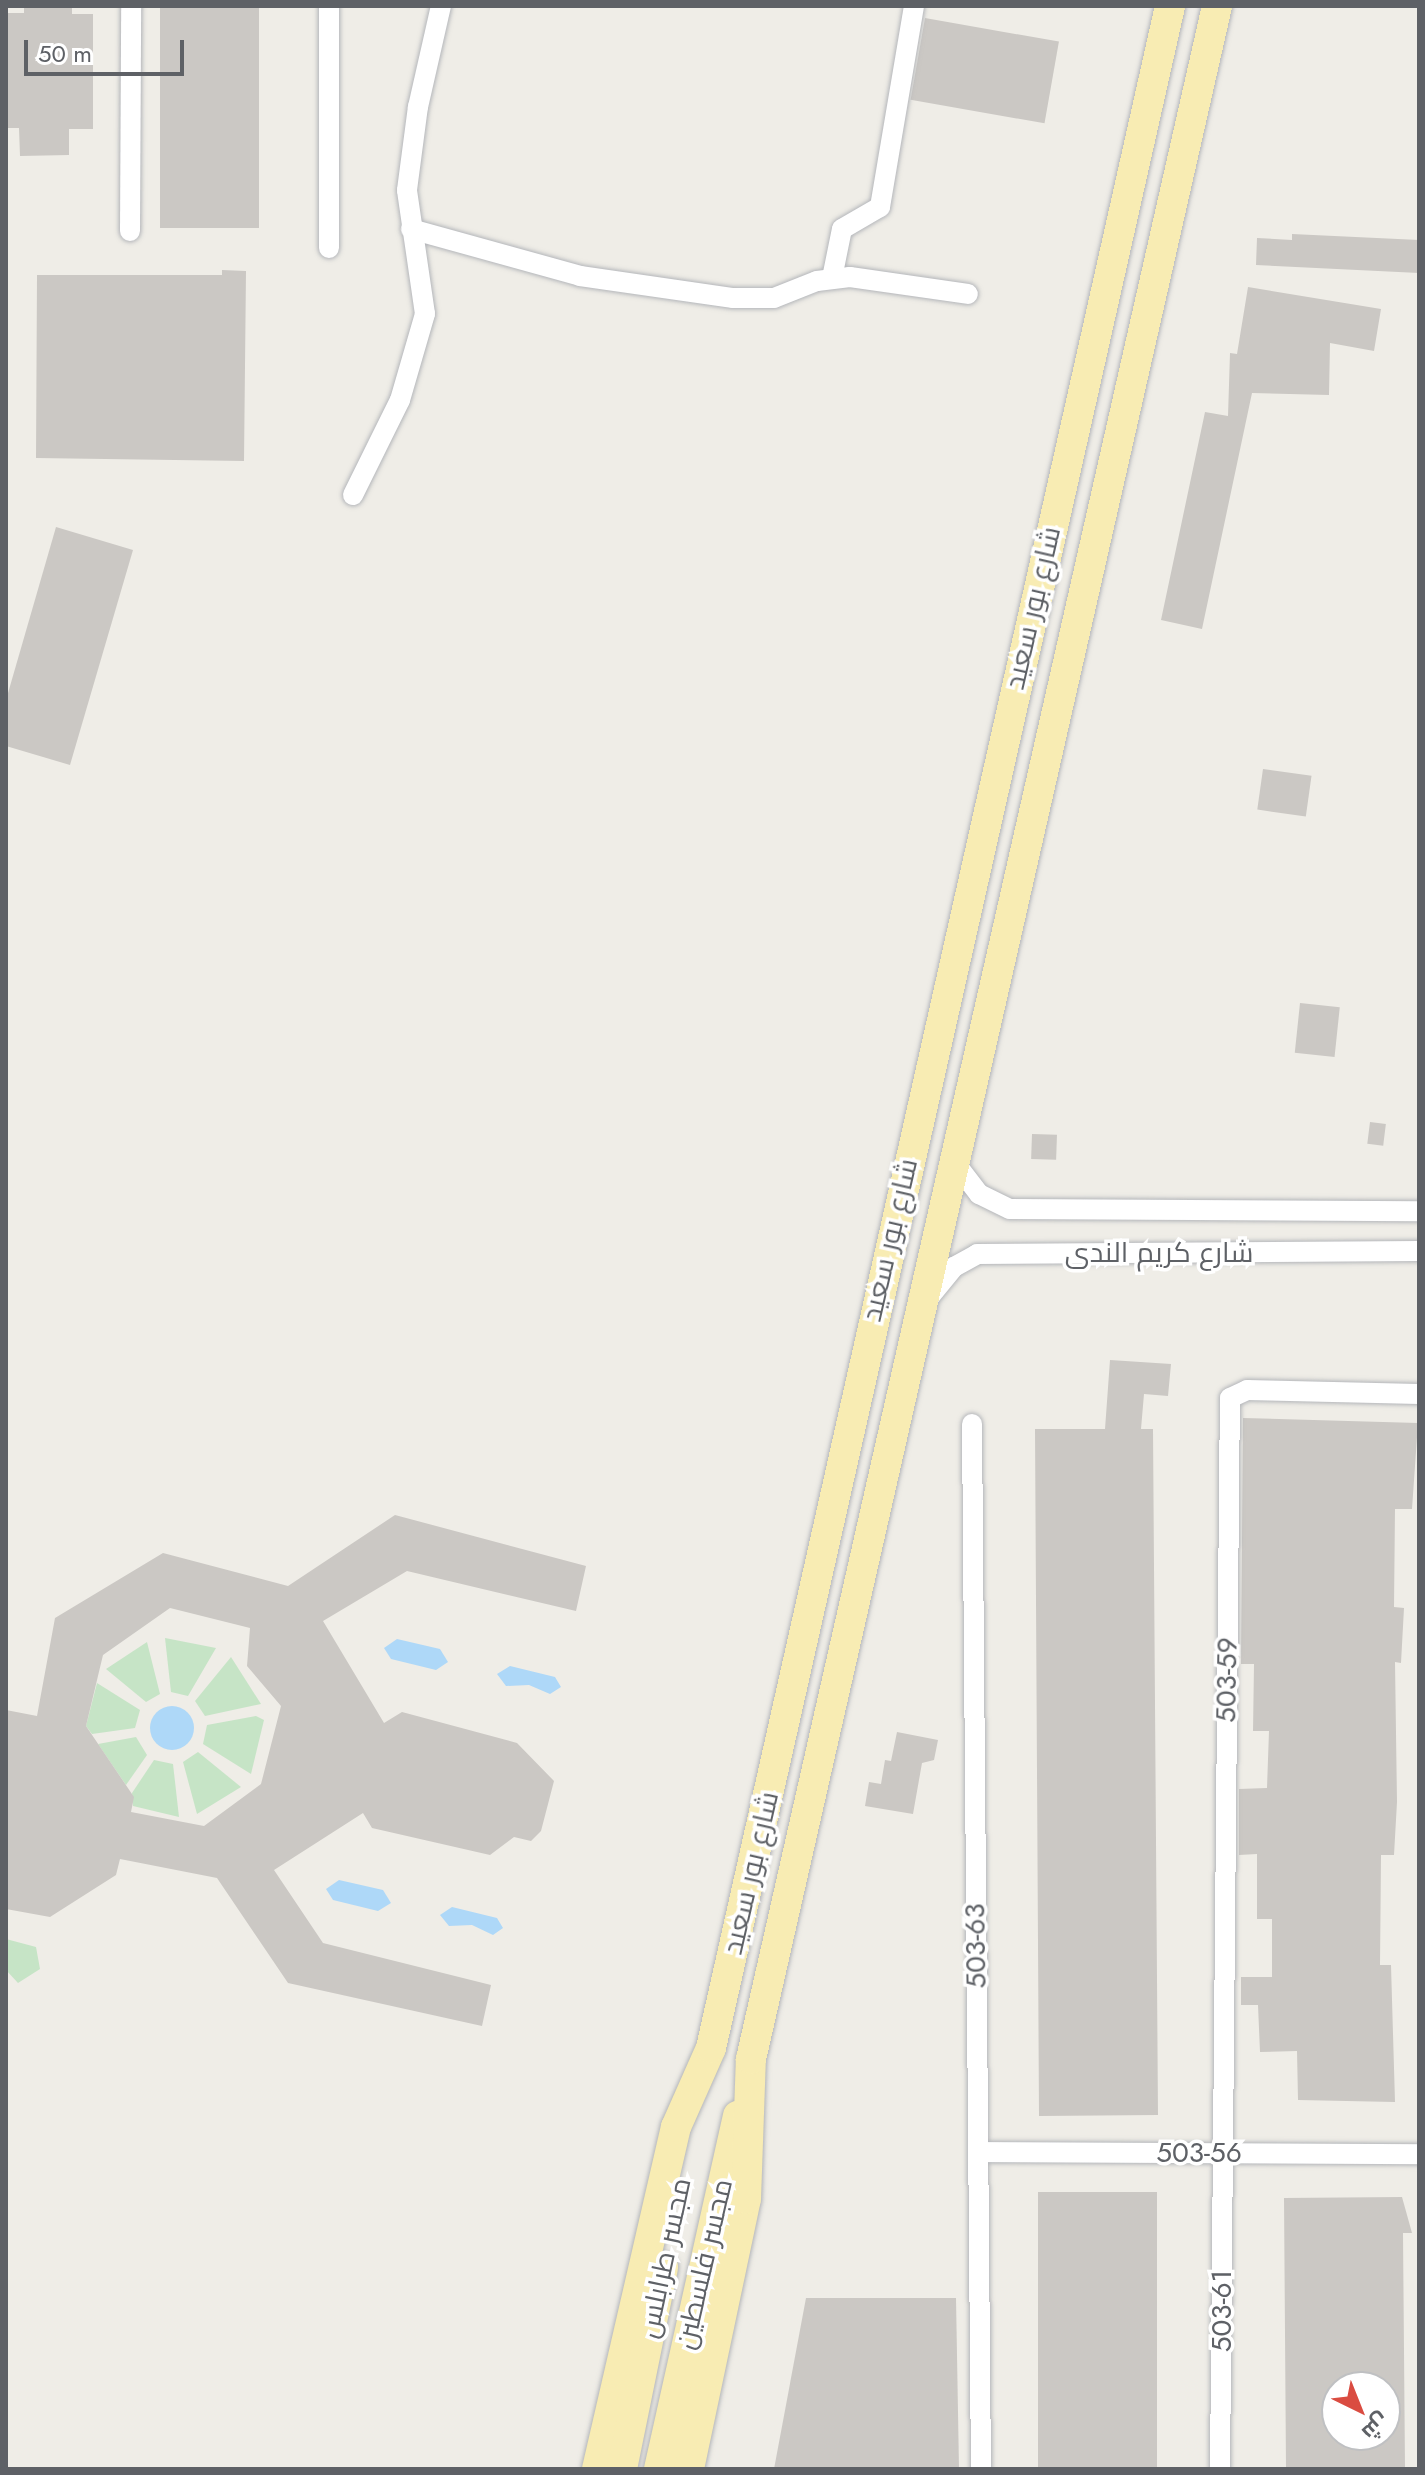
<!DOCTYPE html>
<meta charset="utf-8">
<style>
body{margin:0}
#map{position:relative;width:1425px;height:2475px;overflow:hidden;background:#efede7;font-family:Jost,Cairo,sans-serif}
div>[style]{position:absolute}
.green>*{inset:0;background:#c6e4c6}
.water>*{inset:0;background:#aed8f8}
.round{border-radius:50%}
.building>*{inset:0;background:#cbc8c4;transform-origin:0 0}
.roads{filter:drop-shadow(0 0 2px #b4b6ba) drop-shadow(0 0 2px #b4b6ba)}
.minor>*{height:20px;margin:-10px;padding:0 10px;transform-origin:10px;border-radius:10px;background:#fff}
.primary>*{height:30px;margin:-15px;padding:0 15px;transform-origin:15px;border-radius:15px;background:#f8ecb3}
span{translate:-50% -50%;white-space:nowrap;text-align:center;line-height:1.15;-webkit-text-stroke:7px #fff;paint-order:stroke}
.street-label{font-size:28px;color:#5e6166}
.frame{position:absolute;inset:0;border:8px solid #5e6166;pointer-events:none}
.north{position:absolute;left:1321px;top:2371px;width:80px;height:80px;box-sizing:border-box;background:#fff;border:2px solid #bfc0c2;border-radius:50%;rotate:137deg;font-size:22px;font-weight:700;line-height:32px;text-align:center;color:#5e6166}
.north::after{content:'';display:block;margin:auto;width:28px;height:36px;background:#da4c41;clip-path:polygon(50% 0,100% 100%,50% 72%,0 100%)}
.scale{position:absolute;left:24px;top:40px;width:160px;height:36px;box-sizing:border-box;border:4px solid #5e6166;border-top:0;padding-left:10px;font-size:24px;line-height:28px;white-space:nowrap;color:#5e6166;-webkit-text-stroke:6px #fff;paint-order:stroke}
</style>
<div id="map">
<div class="green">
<div style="clip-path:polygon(165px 1638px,216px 1648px,188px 1696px,171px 1692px)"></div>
<div style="clip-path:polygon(147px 1642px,160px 1694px,146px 1702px,106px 1669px)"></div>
<div style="clip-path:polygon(231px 1657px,261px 1704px,205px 1716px,195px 1701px)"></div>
<div style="clip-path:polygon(97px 1683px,140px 1710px,135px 1728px,92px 1734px,86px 1726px)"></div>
<div style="clip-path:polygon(256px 1716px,264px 1720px,251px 1774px,203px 1744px,207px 1725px)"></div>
<div style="clip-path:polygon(136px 1737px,147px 1755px,126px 1785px,98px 1744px)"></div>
<div style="clip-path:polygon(198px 1752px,241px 1787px,197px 1814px,183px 1762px)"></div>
<div style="clip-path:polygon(154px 1760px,173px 1764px,179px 1817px,133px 1806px,132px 1793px)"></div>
<div style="clip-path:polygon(6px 1939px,36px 1947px,40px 1969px,18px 1983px,6px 1970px)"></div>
</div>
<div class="water">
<div style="clip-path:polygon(397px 1639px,440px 1649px,448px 1662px,436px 1670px,391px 1659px,384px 1648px)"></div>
<div style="clip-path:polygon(510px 1666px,555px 1677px,561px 1687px,550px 1694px,529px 1685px,506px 1686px,497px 1674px)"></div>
<div class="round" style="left:150px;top:1706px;width:44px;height:44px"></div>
<div style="clip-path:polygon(339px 1880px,383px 1890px,391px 1903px,378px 1911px,333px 1900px,326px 1889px)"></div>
<div style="clip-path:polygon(452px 1907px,497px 1918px,503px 1928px,493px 1935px,472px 1925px,449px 1926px,440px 1915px)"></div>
</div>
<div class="building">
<div style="clip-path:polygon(24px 6px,72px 6px,72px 14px,93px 14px,93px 129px,69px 129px,69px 155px,20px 156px,19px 128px,6px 128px,6px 13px,24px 13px)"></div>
<div style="left:160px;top:6px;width:99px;height:222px"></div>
<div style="left:925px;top:18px;width:136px;height:83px;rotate:10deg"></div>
<div style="clip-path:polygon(1292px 234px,1419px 240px,1419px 273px,1256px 265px,1257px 238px,1292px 240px)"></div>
<div style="clip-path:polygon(222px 270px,246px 271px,244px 461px,36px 458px,37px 275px,222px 275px)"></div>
<div style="clip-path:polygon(1248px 287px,1381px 309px,1374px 351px,1330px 343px,1329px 395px,1252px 393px,1202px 629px,1161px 620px,1205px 412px,1228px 416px,1230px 353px,1237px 354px)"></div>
<div style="clip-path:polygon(56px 527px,133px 550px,70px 765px,6px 746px,6px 700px)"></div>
<div style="left:1263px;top:769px;width:49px;height:41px;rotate:8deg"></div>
<div style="left:1300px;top:1003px;width:40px;height:50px;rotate:6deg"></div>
<div style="left:1370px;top:1122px;width:16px;height:22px;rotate:7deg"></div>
<div style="left:1032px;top:1134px;width:25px;height:25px;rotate:2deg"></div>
<div style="clip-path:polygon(1110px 1360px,1171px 1364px,1168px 1396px,1144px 1394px,1141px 1429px,1153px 1429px,1158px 2115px,1039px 2116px,1035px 1429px,1105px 1429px)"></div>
<div style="clip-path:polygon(1243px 1418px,1418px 1423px,1412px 1509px,1395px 1509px,1394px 1607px,1404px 1608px,1401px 1663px,1395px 1662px,1397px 1802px,1394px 1855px,1381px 1855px,1380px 1965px,1391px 1965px,1395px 2102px,1298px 2100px,1297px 2051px,1260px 2052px,1258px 2005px,1241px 2005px,1241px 1977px,1272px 1977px,1272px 1919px,1257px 1919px,1257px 1854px,1239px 1855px,1239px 1789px,1267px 1788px,1269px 1731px,1253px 1731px,1254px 1664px,1241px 1664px)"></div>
<div style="clip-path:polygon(evenodd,395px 1515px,586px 1566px,576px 1611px,407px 1571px,323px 1621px,384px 1723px,402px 1712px,517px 1743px,554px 1781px,541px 1831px,531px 1841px,514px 1837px,490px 1855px,372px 1828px,363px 1813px,274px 1870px,323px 1943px,491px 1985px,482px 2026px,288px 1983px,217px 1878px,120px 1859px,116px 1875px,50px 1917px,6px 1909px,6px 1710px,37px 1716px,55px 1618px,163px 1553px,288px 1586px,395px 1515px,170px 1608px,250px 1628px,247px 1666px,281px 1706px,261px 1784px,204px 1826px,131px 1812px,134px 1797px,86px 1726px,103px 1655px,170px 1608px)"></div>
<div style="clip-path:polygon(897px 1732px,938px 1740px,934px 1760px,922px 1763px,913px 1814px,865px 1806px,869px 1782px,881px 1784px,885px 1760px,891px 1761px)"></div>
<div style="left:1157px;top:2192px;width:277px;height:119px;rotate:90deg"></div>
<div style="clip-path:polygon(evenodd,1402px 2197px,1412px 2233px,1403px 2233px,1405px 2468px,1286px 2468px,1284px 2198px,1402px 2197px,1337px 2387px,1385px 2387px,1385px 2435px,1337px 2435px,1337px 2387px)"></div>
<div style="clip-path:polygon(806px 2298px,956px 2298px,959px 2469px,774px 2469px)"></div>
</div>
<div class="roads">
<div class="minor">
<div style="left:411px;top:229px;width:175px;rotate:15.5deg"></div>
<div style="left:580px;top:276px;width:155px;rotate:8.2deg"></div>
<div style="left:733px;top:298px;width:41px"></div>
<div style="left:774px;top:298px;width:46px;rotate:-21.6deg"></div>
<div style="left:817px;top:281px;width:33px;rotate:-7deg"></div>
<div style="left:850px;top:277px;width:119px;rotate:8.2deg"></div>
<div style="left:130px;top:231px;width:225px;rotate:-89.7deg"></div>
<div style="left:329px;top:248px;width:242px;rotate:-90deg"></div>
<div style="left:832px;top:278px;width:50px;rotate:-78.5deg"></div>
<div style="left:842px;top:229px;width:44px;rotate:-30.1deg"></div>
<div style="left:880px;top:207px;width:204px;rotate:-80.4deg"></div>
<div style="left:353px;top:495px;width:106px;rotate:-63.7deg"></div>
<div style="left:400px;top:400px;width:90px;rotate:-73.8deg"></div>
<div style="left:425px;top:314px;width:125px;rotate:-98.3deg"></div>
<div style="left:407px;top:190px;width:84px;rotate:-82.5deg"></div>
<div style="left:418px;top:107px;width:104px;rotate:-77.2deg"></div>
<div style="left:953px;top:1160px;width:43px;rotate:52.6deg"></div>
<div style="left:979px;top:1194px;width:34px;rotate:26deg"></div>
<div style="left:1010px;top:1209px;width:409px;rotate:0.3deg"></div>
<div style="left:927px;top:1300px;width:43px;rotate:-50.7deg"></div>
<div style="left:954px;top:1267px;width:26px;rotate:-29deg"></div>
<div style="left:977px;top:1254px;width:442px;rotate:-0.4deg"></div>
<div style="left:972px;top:1424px;width:1045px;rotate:89.51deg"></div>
<div style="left:978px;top:2152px;width:441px;rotate:0.3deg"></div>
<div style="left:1220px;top:2469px;width:1071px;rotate:-89.47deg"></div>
<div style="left:1230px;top:1398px;width:19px;rotate:-25deg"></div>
<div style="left:1247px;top:1390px;width:172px;rotate:1.3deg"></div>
</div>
<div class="primary">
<div style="left:597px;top:2469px;width:351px;rotate:-77deg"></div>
<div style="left:676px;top:2127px;width:86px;rotate:-66.1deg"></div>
<div style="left:711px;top:2048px;width:2093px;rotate:-77.33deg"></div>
<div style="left:622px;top:2469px;width:206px;rotate:-78.5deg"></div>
<div style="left:659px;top:2469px;width:362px;rotate:-77.4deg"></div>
<div style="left:689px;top:2469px;width:276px;rotate:-78.1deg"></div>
<div style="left:746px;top:2199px;width:140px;rotate:-88deg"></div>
<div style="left:751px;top:2059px;width:2105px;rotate:-77.21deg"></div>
</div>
</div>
<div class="street-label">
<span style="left:1033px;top:608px;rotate:-77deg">شارع بور سعيد</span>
<span style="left:890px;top:1240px;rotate:-77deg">شارع بور سعيد</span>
<span style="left:1159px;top:1253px">شارع كريم الندى</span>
<span style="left:1227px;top:1680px;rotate:-89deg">503-59</span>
<span style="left:751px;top:1873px;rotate:-77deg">شارع بور سعيد</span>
<span style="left:976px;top:1946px;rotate:-91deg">503-63</span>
<span style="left:1199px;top:2153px">503-56</span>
<span style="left:665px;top:2258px;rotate:-78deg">مجسر طرابلس</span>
<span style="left:704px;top:2264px;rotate:-77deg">مجسر فلسطين</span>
<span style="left:1222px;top:2311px;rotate:-90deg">503-61</span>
</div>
<div class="frame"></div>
<div class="north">ش</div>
<div class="scale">50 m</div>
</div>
